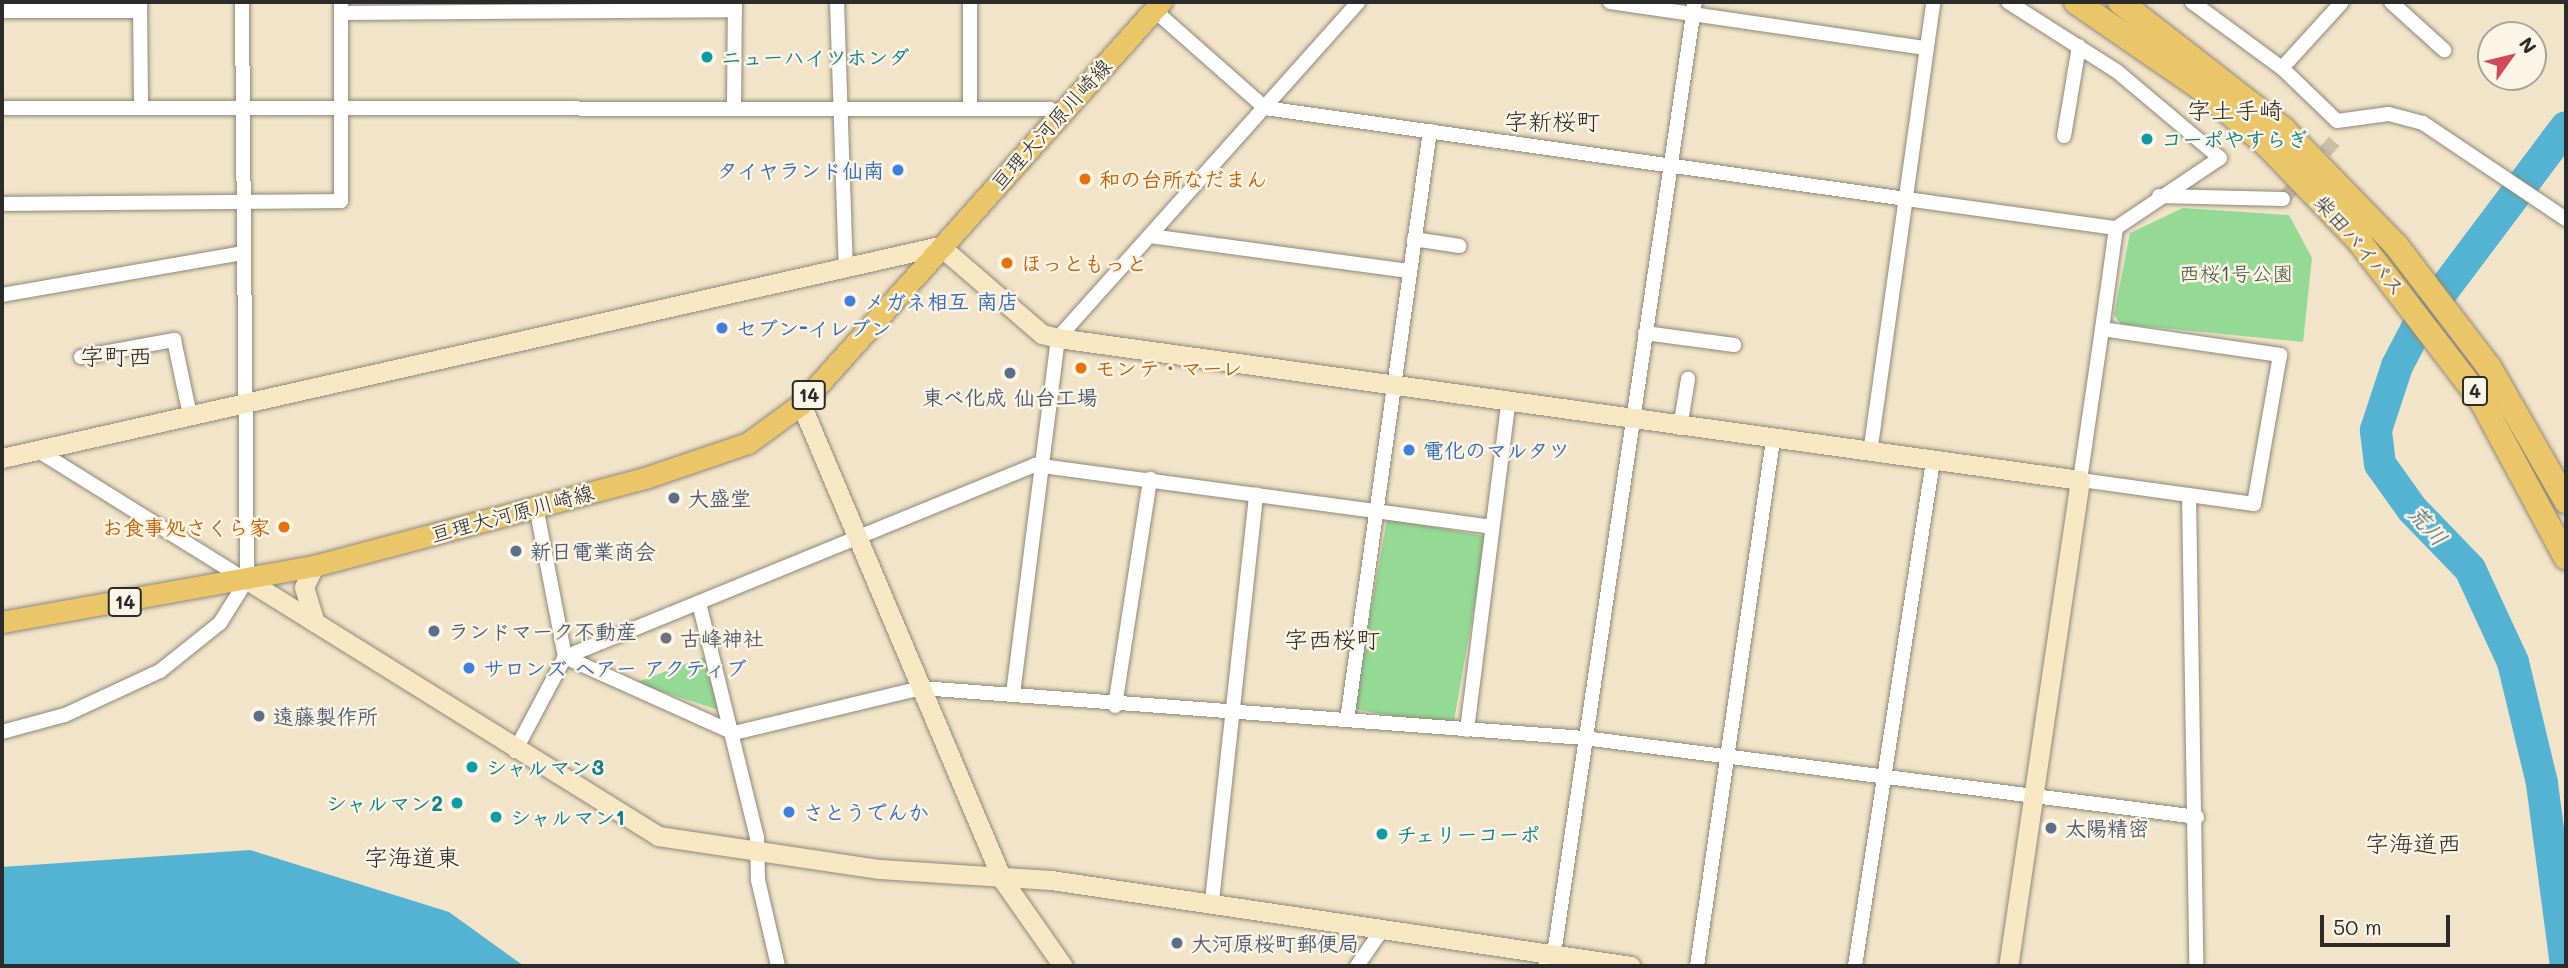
<!DOCTYPE html>
<meta charset="utf-8">
<style>
body{margin:0}
#map{position:relative;width:2568px;height:968px;overflow:hidden;background:#f2e4c8;font-family:Mali,"Klee One",sans-serif}
div>[style]{position:absolute}
.green>*{inset:0;background:#94da94;transform-origin:0 0}
.water>*{inset:0;background:#54b3d3}
.river>*{height:32px;margin:-16px;padding:0 16px;transform-origin:16px;border-radius:16px;background:#54b3d3}
.street-tunnel>*{height:14px;margin-top:-7px;transform-origin:0;background:repeating-linear-gradient(90deg,#cabfa9 0 14px,transparent 0 21px)}
.roads{filter:drop-shadow(0 0 2px #8e887a) drop-shadow(0 0 2px #8e887a)}
.street>*{height:14px;margin:-7px;padding:0 7px;transform-origin:7px;border-radius:7px;background:#fff}
.secondary>*{height:19px;margin:-9.5px;padding:0 9.5px;transform-origin:9.5px;border-radius:9.5px;background:#f7e8c3}
.primary>*{height:21px;margin:-10.5px;padding:0 10.5px;transform-origin:10.5px;border-radius:10.5px;background:#ebc669}
.highway>*{height:24px;margin:-12px;padding:0 12px;transform-origin:12px;border-radius:12px;background:#ebc669}
.dots>*{width:19px;height:19px;translate:-50% -50%;box-sizing:border-box;border:4px solid #fcf5e5;border-radius:50%}
span{translate:-50% -50%;white-space:nowrap;text-align:center;line-height:1.15;-webkit-text-stroke:5px #fcf5e5;paint-order:stroke}
.shield-label span{padding:2px 5px;background:#fcf5e5;border:2px solid;border-radius:5px;-webkit-text-stroke-width:0}
.shield-label{font-size:19px;color:#2b2b2b;font-weight:700}
.culture-label{font-size:21px;color:#0d838f;font-weight:700}
.left{translate:0 -50%;text-align:left}
.right{translate:-100% -50%;text-align:right}
.street-label{font-size:21px;color:#2b2b2b}
.shop-label{font-size:21px;color:#366cbe;font-weight:700}
.food-label{font-size:21px;color:#c56008;font-weight:700}
.park-label{font-size:21px;color:#455745}
.service-label{font-size:21px;color:#4e5e75;font-weight:700}
.worship-label{font-size:21px;color:#5b616d;font-weight:700}
.water-label{font-size:23px;color:#395b66;font-style:italic}
.quarter-label{font-size:24px;color:#2b2b2b}
.frame{position:absolute;inset:0;border:4px solid #2b2b2b;pointer-events:none}
.north{position:absolute;left:2477px;top:21px;width:70px;height:70px;box-sizing:border-box;background:#fcf5e5;border:2px solid #a8a49b;border-radius:50%;rotate:56deg;font-size:19px;font-weight:700;line-height:28px;text-align:center;color:#2b2b2b}
.north::after{content:'';display:block;margin:auto;width:24px;height:32px;background:#d1495b;clip-path:polygon(50% 0,100% 100%,50% 72%,0 100%)}
.scale{position:absolute;left:2320px;top:915px;width:130px;height:32px;box-sizing:border-box;border:4px solid #2b2b2b;border-top:0;padding-left:9px;font-size:21px;line-height:24px;white-space:nowrap;color:#2b2b2b;-webkit-text-stroke:5px #fcf5e5;paint-order:stroke}
</style>
<div id="map">
<div class="green">
<div style="clip-path:polygon(2183px 208px,2289px 215px,2312px 258px,2303px 342px,2121px 324px,2114px 315px,2130px 233px)"></div>
<div style="left:1387px;top:519px;width:101px;height:193px;rotate:10deg"></div>
<div style="clip-path:polygon(704px 657px,719px 710px,635px 683px)"></div>
</div>
<div class="water">
<div style="clip-path:polygon(250px 850px,449px 912px,524px 966px,2px 966px,2px 867px)"></div>
</div>
<div class="river">
<div style="left:2566px;top:966px;width:185px;rotate:-97.5deg"></div>
<div style="left:2542px;top:783px;width:124px;rotate:-103.5deg"></div>
<div style="left:2513px;top:662px;width:102px;rotate:-114.8deg"></div>
<div style="left:2470px;top:569px;width:83px;rotate:-134deg"></div>
<div style="left:2412px;top:509px;width:55px;rotate:-125.4deg"></div>
<div style="left:2380px;top:464px;width:34px;rotate:-97deg"></div>
<div style="left:2376px;top:430px;width:67px;rotate:-71.8deg"></div>
<div style="left:2397px;top:366px;width:52px;rotate:-62.4deg"></div>
<div style="left:2421px;top:320px;width:241px;rotate:-53.1deg"></div>
</div>
<div class="street-tunnel">
<div style="left:2283px;top:199px;width:83px;rotate:-48.4deg"></div>
</div>
<div class="roads">
<div class="street">
<div style="left:837px;top:2px;width:266px;rotate:88.1deg"></div>
<div style="left:1610px;top:2px;width:319px;rotate:8.3deg"></div>
<div style="left:2192px;top:2px;width:112px;rotate:36.3deg"></div>
<div style="left:2282px;top:68px;width:76px;rotate:43.9deg"></div>
<div style="left:2337px;top:121px;width:52px;rotate:-7.7deg"></div>
<div style="left:2389px;top:114px;width:35px;rotate:15deg"></div>
<div style="left:2423px;top:123px;width:172px;rotate:33.9deg"></div>
<div style="left:2391px;top:2px;width:72px;rotate:42.2deg"></div>
<div style="left:140px;top:4px;width:104px;rotate:89.4deg"></div>
<div style="left:1154px;top:10px;width:148px;rotate:41.4deg"></div>
<div style="left:1265px;top:108px;width:647px;rotate:8.08deg"></div>
<div style="left:1906px;top:199px;width:212px;rotate:7.9deg"></div>
<div style="left:2116px;top:228px;width:125px;rotate:-33.9deg"></div>
<div style="left:2220px;top:158px;width:133px;rotate:-139.9deg"></div>
<div style="left:2118px;top:72px;width:130px;rotate:-147.5deg"></div>
<div style="left:2px;top:11px;width:138px"></div>
<div style="left:341px;top:13px;width:394px;rotate:-0.4deg"></div>
<div style="left:2282px;top:68px;width:89px;rotate:-47.7deg"></div>
<div style="left:2px;top:108px;width:1048px;rotate:0.05deg"></div>
<div style="left:1050px;top:109px;width:11px;rotate:41deg"></div>
<div style="left:734px;top:108px;width:105px;rotate:-89.5deg"></div>
<div style="left:970px;top:109px;width:107px;rotate:-90deg"></div>
<div style="left:2064px;top:136px;width:91px;rotate:-80.5deg"></div>
<div style="left:2159px;top:196px;width:124px;rotate:1.4deg"></div>
<div style="left:2px;top:204px;width:339px;rotate:-0.5deg"></div>
<div style="left:341px;top:201px;width:199px;rotate:-90deg"></div>
<div style="left:1150px;top:236px;width:261px;rotate:7.7deg"></div>
<div style="left:1414px;top:239px;width:46px;rotate:8.8deg"></div>
<div style="left:2px;top:295px;width:244px;rotate:-9.9deg"></div>
<div style="left:2102px;top:329px;width:180px;rotate:8.3deg"></div>
<div style="left:2280px;top:355px;width:151px;rotate:99.9deg"></div>
<div style="left:2254px;top:504px;width:176px;rotate:-172.1deg"></div>
<div style="left:2080px;top:480px;width:153px;rotate:-81.7deg"></div>
<div style="left:2102px;top:329px;width:102px;rotate:-82.1deg"></div>
<div style="left:1645px;top:333px;width:90px;rotate:7.7deg"></div>
<div style="left:81px;top:357px;width:95px;rotate:-10.4deg"></div>
<div style="left:174px;top:340px;width:77px;rotate:78deg"></div>
<div style="left:1680px;top:428px;width:50px;rotate:-80.7deg"></div>
<div style="left:37px;top:450px;width:246px;rotate:31.9deg"></div>
<div style="left:1870px;top:453px;width:455px;rotate:-82deg"></div>
<div style="left:2189px;top:495px;width:471px;rotate:89.1deg"></div>
<div style="left:700px;top:607px;width:237px;rotate:76.1deg"></div>
<div style="left:757px;top:837px;width:43px;rotate:88.7deg"></div>
<div style="left:758px;top:880px;width:88px;rotate:76.9deg"></div>
<div style="left:565px;top:657px;width:185px;rotate:24.2deg"></div>
<div style="left:734px;top:733px;width:192px;rotate:-13.5deg"></div>
<div style="left:921px;top:688px;width:665px;rotate:4.31deg"></div>
<div style="left:1584px;top:738px;width:618px;rotate:7.34deg"></div>
<div style="left:565px;top:657px;width:508px;rotate:-22.22deg"></div>
<div style="left:1035px;top:465px;width:461px;rotate:7.7deg"></div>
<div style="left:1013px;top:694px;width:359px;rotate:-82.8deg"></div>
<div style="left:1058px;top:338px;width:450px;rotate:-48.2deg"></div>
<div style="left:1115px;top:706px;width:230px;rotate:-81.2deg"></div>
<div style="left:1347px;top:720px;width:595px;rotate:-81.98deg"></div>
<div style="left:1467px;top:730px;width:328px;rotate:-82.8deg"></div>
<div style="left:2px;top:732px;width:65px;rotate:-15.1deg"></div>
<div style="left:65px;top:715px;width:105px;rotate:-24.9deg"></div>
<div style="left:160px;top:671px;width:77px;rotate:-38.7deg"></div>
<div style="left:220px;top:623px;width:51px;rotate:-57.9deg"></div>
<div style="left:247px;top:580px;width:578px;rotate:-90.5deg"></div>
<div style="left:515px;top:751px;width:106px;rotate:-62deg"></div>
<div style="left:565px;top:657px;width:154px;rotate:-100.9deg"></div>
<div style="left:1212px;top:901px;width:409px;rotate:-83.8deg"></div>
<div style="left:1357px;top:966px;width:44px;rotate:-55.2deg"></div>
<div style="left:1545px;top:966px;width:15px;rotate:-53deg"></div>
<div style="left:1554px;top:954px;width:962px;rotate:-81.58deg"></div>
<div style="left:1697px;top:966px;width:531px;rotate:-81.78deg"></div>
<div style="left:1855px;top:966px;width:511px;rotate:-81.22deg"></div>
</div>
<div class="secondary">
<div style="left:801px;top:404px;width:516px;rotate:67.06deg"></div>
<div style="left:1002px;top:879px;width:106px;rotate:55deg"></div>
<div style="left:2px;top:458px;width:962px;rotate:-12.74deg"></div>
<div style="left:940px;top:246px;width:135px;rotate:40.8deg"></div>
<div style="left:1042px;top:334px;width:16px;rotate:14deg"></div>
<div style="left:1058px;top:338px;width:1032px;rotate:7.91deg"></div>
<div style="left:2080px;top:480px;width:491px;rotate:98.4deg"></div>
<div style="left:314px;top:566px;width:23px;rotate:115deg"></div>
<div style="left:304px;top:587px;width:37px;rotate:73deg"></div>
<div style="left:247px;top:580px;width:484px;rotate:31.9deg"></div>
<div style="left:658px;top:836px;width:224px;rotate:8.5deg"></div>
<div style="left:880px;top:869px;width:171px;rotate:3.7deg"></div>
<div style="left:1051px;top:880px;width:586px;rotate:8.43deg"></div>
</div>
<div class="primary">
<div style="left:2px;top:622px;width:317px;rotate:-10.2deg"></div>
<div style="left:314px;top:566px;width:342px;rotate:-14.9deg"></div>
<div style="left:645px;top:478px;width:109px;rotate:-18.8deg"></div>
<div style="left:748px;top:443px;width:66px;rotate:-36.3deg"></div>
<div style="left:801px;top:404px;width:540px;rotate:-48.15deg"></div>
</div>
<div class="highway">
<div style="left:2076px;top:2px;width:150px;rotate:34.6deg"></div>
<div style="left:2199px;top:87px;width:91px;rotate:40.5deg"></div>
<div style="left:2268px;top:146px;width:132px;rotate:46.2deg"></div>
<div style="left:2359px;top:241px;width:200px;rotate:52.5deg"></div>
<div style="left:2481px;top:400px;width:179px;rotate:61.7deg"></div>
<div style="left:2120px;top:2px;width:207px;rotate:37.9deg"></div>
<div style="left:2283px;top:129px;width:162px;rotate:45.8deg"></div>
<div style="left:2396px;top:245px;width:153px;rotate:52.7deg"></div>
<div style="left:2489px;top:367px;width:155px;rotate:60.1deg"></div>
</div>
</div>
<div class="dots">
<div style="left:707px;top:57px;background:#0f9aa8"></div>
<div style="left:2147px;top:139px;background:#0f9aa8"></div>
<div style="left:898px;top:170px;background:#3f7fe0"></div>
<div style="left:1085px;top:179px;background:#e8710a"></div>
<div style="left:1007px;top:263px;background:#e8710a"></div>
<div style="left:850px;top:301px;background:#3f7fe0"></div>
<div style="left:722px;top:328px;background:#3f7fe0"></div>
<div style="left:1081px;top:368px;background:#e8710a"></div>
<div style="left:1010px;top:373px;background:#5c6f8a"></div>
<div style="left:1409px;top:450px;background:#3f7fe0"></div>
<div style="left:674px;top:498px;background:#5c6f8a"></div>
<div style="left:284px;top:527px;background:#e8710a"></div>
<div style="left:516px;top:551px;background:#5c6f8a"></div>
<div style="left:434px;top:631px;background:#5c6f8a"></div>
<div style="left:666px;top:638px;background:#6b7280"></div>
<div style="left:469px;top:668px;background:#3f7fe0"></div>
<div style="left:259px;top:716px;background:#5c6f8a"></div>
<div style="left:472px;top:767px;background:#0f9aa8"></div>
<div style="left:457px;top:803px;background:#0f9aa8"></div>
<div style="left:789px;top:812px;background:#3f7fe0"></div>
<div style="left:496px;top:817px;background:#0f9aa8"></div>
<div style="left:2051px;top:828px;background:#5c6f8a"></div>
<div style="left:1382px;top:834px;background:#0f9aa8"></div>
<div style="left:1177px;top:943px;background:#5c6f8a"></div>
</div>
<div class="shield-label">
<span style="left:2475px;top:391px">4</span>
<span style="left:809px;top:395px">14</span>
<span style="left:125px;top:602px">14</span>
</div>
<div class="culture-label">
<span class="left" style="left:721px;top:57px">ニューハイツホンダ</span>
<span class="left" style="left:2161px;top:139px">コーポやすらぎ</span>
<span class="left" style="left:486px;top:767px">シャルマン3</span>
<span class="right" style="left:443px;top:803px">シャルマン2</span>
<span class="left" style="left:510px;top:817px">シャルマン1</span>
<span class="left" style="left:1396px;top:834px">チェリーコーポ</span>
</div>
<div class="street-label">
<span style="left:1051px;top:124px;rotate:-48deg">亘理大河原川崎線</span>
<span style="left:2360px;top:245px;rotate:49deg">柴田バイパス</span>
<span style="left:512px;top:513px;rotate:-15deg">亘理大河原川崎線</span>
</div>
<div class="shop-label">
<span class="right" style="left:884px;top:170px">タイヤランド仙南</span>
<span class="left" style="left:864px;top:301px">メガネ相互 南店</span>
<span class="left" style="left:736px;top:328px">セブン-イレブン</span>
<span class="left" style="left:1423px;top:450px">電化のマルタツ</span>
<span class="left" style="left:483px;top:668px">サロンズ ヘアー アクティブ</span>
<span class="left" style="left:803px;top:812px">さとうでんか</span>
</div>
<div class="food-label">
<span class="left" style="left:1099px;top:179px">和の台所なだまん</span>
<span class="left" style="left:1021px;top:263px">ほっともっと</span>
<span class="left" style="left:1095px;top:368px">モンテ・マーレ</span>
<span class="right" style="left:270px;top:527px">お食事処さくら家</span>
</div>
<div class="park-label">
<span style="left:2236px;top:273px">西桜1号公園</span>
</div>
<div class="service-label">
<span style="left:1010px;top:397px">東ベ化成 仙台工場</span>
<span class="left" style="left:688px;top:498px">大盛堂</span>
<span class="left" style="left:530px;top:551px">新日電業商会</span>
<span class="left" style="left:448px;top:631px">ランドマーク不動産</span>
<span class="left" style="left:273px;top:716px">遠藤製作所</span>
<span class="left" style="left:2065px;top:828px">太陽精密</span>
<span class="left" style="left:1191px;top:943px">大河原桜町郵便局</span>
</div>
<div class="worship-label">
<span class="left" style="left:680px;top:638px">古峰神社</span>
</div>
<div class="water-label">
<span style="left:2428px;top:525px;rotate:48deg">荒川</span>
</div>
<div class="quarter-label">
<span style="left:2235px;top:110px">字土手崎</span>
<span style="left:1552px;top:121px">字新桜町</span>
<span style="left:116px;top:356px">字町西</span>
<span style="left:1332px;top:639px">字西桜町</span>
<span style="left:2413px;top:843px">字海道西</span>
<span style="left:412px;top:857px">字海道東</span>
</div>
<div class="frame"></div>
<div class="north">N</div>
<div class="scale">50 m</div>
</div>
